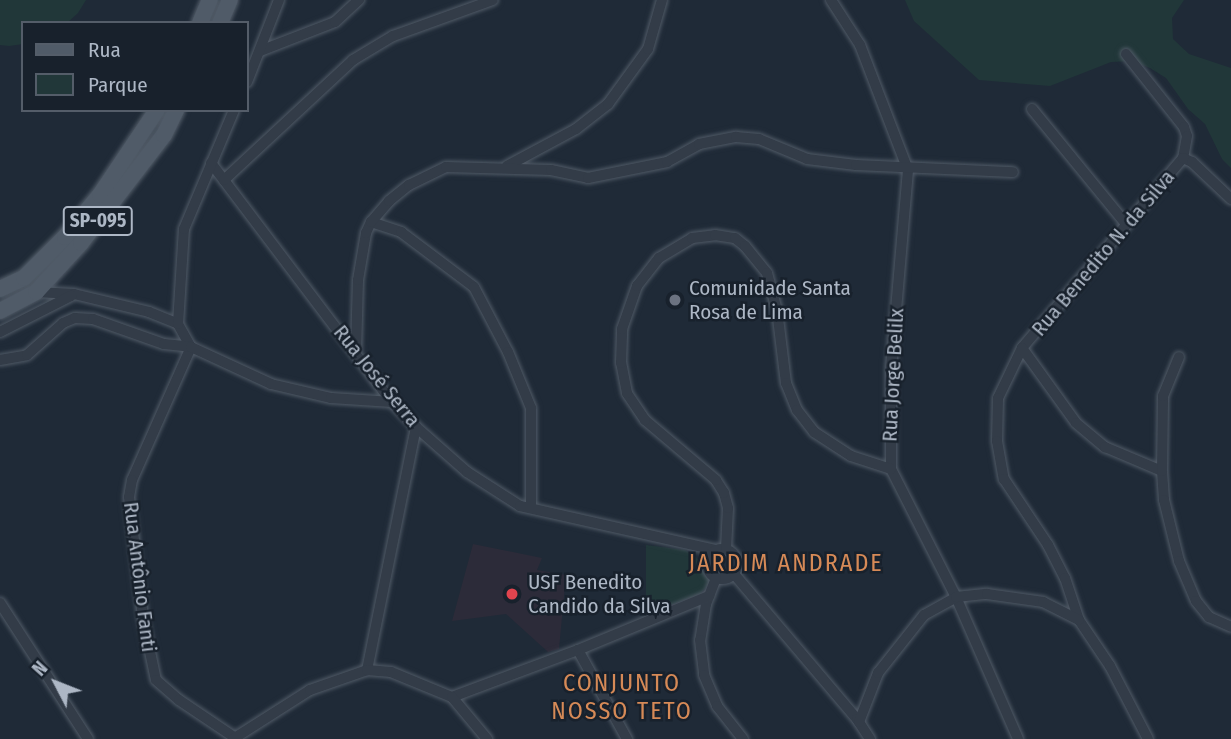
<!DOCTYPE html>
<meta charset="utf-8">
<style>
body{margin:0}
#map{position:relative;width:1231px;height:739px;overflow:hidden;background:#1f2a37;font-family:"Fira Sans Condensed",sans-serif}
div>[style]{position:absolute}
.medical>*{inset:0;background:#2c2b39}
.green>*{inset:0;background:#213739}
.roads{filter:drop-shadow(0 0 2px #505a66) drop-shadow(0 0 2px #505a66)}
.street>*{height:10px;margin:-5px;padding:0 5px;transform-origin:5px;border-radius:5px;background:#333c48}
.street>.ring{margin:-5px;padding:0;box-sizing:content-box;background:none;border:10px solid #333c48;border-radius:50%}
.primary>*{height:16px;margin:-8px;padding:0 8px;transform-origin:8px;border-radius:8px;background:#505b68}
.dots>*{width:19px;height:19px;translate:-50% -50%;box-sizing:border-box;border:4px solid #18212c;border-radius:50%}
span{translate:-50% -50%;white-space:nowrap;text-align:center;line-height:1.15;-webkit-text-stroke:5px #18212c;paint-order:stroke}
.shield-label span{padding:2px 5px;background:#18212c;border:2px solid;border-radius:5px;-webkit-text-stroke-width:0}
.shield-label{font-size:19px;color:#adb7c5;font-weight:700}
.street-label{font-size:21px;color:#adb7c5}
.poi-label{font-size:21px;color:#adb7c5}
.left{translate:0 -50%;text-align:left}
.quarter-label{font-size:24px;color:#d68a57;letter-spacing:2px}
.legend{position:absolute;left:21px;top:21px;width:228px;height:91px;box-sizing:border-box;background:#18212c;border:2px solid #545d69;margin:0;padding:9px 12px;list-style:none;font-size:21px;color:#adb7c5}
.legend li{display:flex;align-items:center;gap:14px;height:35px}
.legend b{width:35px;border:2px solid #545d69}
.north{position:absolute;left:21px;top:648px;width:70px;height:70px;-webkit-text-stroke:5px #18212c;paint-order:stroke;rotate:312deg;font-size:19px;font-weight:700;line-height:28px;text-align:center;color:#adb7c5}
.north::after{content:'';display:block;margin:auto;width:24px;height:32px;background:#adb7c5;clip-path:polygon(50% 0,100% 100%,50% 72%,0 100%)}
</style>
<div id="map">
<div class="medical">
<div style="clip-path:polygon(473px 544px,542px 558px,537px 570px,566px 575px,559px 649px,548px 652px,506px 614px,452px 621px)"></div>
</div>
<div class="green">
<div style="clip-path:polygon(0 0,86px 0,78px 13px,67px 23px,23px 23px,23px 44px,9px 46px,0 45px)"></div>
<div style="clip-path:polygon(905px 0,1184px 0,1172px 18px,1173px 39px,1189px 54px,1231px 68px,1231px 168px,1222px 159px,1205px 124px,1188px 109px,1166px 78px,1150px 68px,1132px 61px,1111px 62px,1050px 86px,979px 80px,914px 21px)"></div>
<div style="clip-path:polygon(646px 545px,685px 550px,696px 557px,709px 574px,709px 584px,700px 594px,646px 614px)"></div>
</div>
<div class="roads">
<div class="street">
<div style="left:831px;top:0;width:54px;rotate:57.2deg"></div>
<div style="left:860px;top:45px;width:134px;rotate:69deg"></div>
<div style="left:908px;top:170px;width:201px;rotate:94.9deg"></div>
<div style="left:891px;top:370px;width:99px;rotate:90deg"></div>
<div style="left:891px;top:469px;width:144px;rotate:63.1deg"></div>
<div style="left:956px;top:597px;width:155px;rotate:66.4deg"></div>
<div style="left:260px;top:51px;width:80px;rotate:-21.1deg"></div>
<div style="left:335px;top:22px;width:33px;rotate:-43deg"></div>
<div style="left:1126px;top:54px;width:93px;rotate:51.5deg"></div>
<div style="left:1184px;top:127px;width:9px;rotate:72deg"></div>
<div style="left:1187px;top:136px;width:22px;rotate:100deg"></div>
<div style="left:1183px;top:158px;width:249px;rotate:130.3deg"></div>
<div style="left:1022px;top:348px;width:55px;rotate:115.6deg"></div>
<div style="left:998px;top:398px;width:43px;rotate:91.3deg"></div>
<div style="left:997px;top:441px;width:39px;rotate:80deg"></div>
<div style="left:1004px;top:479px;width:79px;rotate:56.3deg"></div>
<div style="left:1048px;top:545px;width:37px;rotate:63deg"></div>
<div style="left:1065px;top:578px;width:44px;rotate:71.6deg"></div>
<div style="left:1079px;top:620px;width:55px;rotate:56deg"></div>
<div style="left:1110px;top:666px;width:82px;rotate:62.5deg"></div>
<div style="left:247px;top:82px;width:88px;rotate:-68.7deg"></div>
<div style="left:1032px;top:109px;width:149px;rotate:50.7deg"></div>
<div style="left:1183px;top:158px;width:10px;rotate:24deg"></div>
<div style="left:1192px;top:162px;width:54px;rotate:43.5deg"></div>
<div style="left:211px;top:163px;width:300px;rotate:52.9deg"></div>
<div style="left:392px;top:402px;width:35px;rotate:46deg"></div>
<div style="left:416px;top:427px;width:68px;rotate:41.4deg"></div>
<div style="left:467px;top:472px;width:63px;rotate:32.7deg"></div>
<div style="left:520px;top:506px;width:200px;rotate:12.7deg"></div>
<div style="left:507px;top:166px;width:78px;rotate:-28.2deg"></div>
<div style="left:576px;top:129px;width:41px;rotate:-38deg"></div>
<div style="left:608px;top:104px;width:68px;rotate:-54deg"></div>
<div style="left:648px;top:49px;width:51px;rotate:-74.1deg"></div>
<div style="left:224px;top:180px;width:176px;rotate:-42.9deg"></div>
<div style="left:353px;top:60px;width:47px;rotate:-31deg"></div>
<div style="left:393px;top:36px;width:106px;rotate:-19.8deg"></div>
<div style="left:371px;top:222px;width:32px;rotate:18deg"></div>
<div style="left:401px;top:232px;width:91px;rotate:37deg"></div>
<div style="left:474px;top:287px;width:73px;rotate:62.4deg"></div>
<div style="left:508px;top:352px;width:61px;rotate:67.7deg"></div>
<div style="left:531px;top:408px;width:100px;rotate:90deg"></div>
<div style="left:36px;top:292px;width:38px;rotate:3deg"></div>
<div style="left:74px;top:294px;width:77px;rotate:13.5deg"></div>
<div style="left:149px;top:312px;width:31px;rotate:22deg"></div>
<div style="left:178px;top:324px;width:26px;rotate:61deg"></div>
<div style="left:178px;top:324px;width:95px;rotate:-86.4deg"></div>
<div style="left:184px;top:229px;width:129px;rotate:-67.2deg"></div>
<div style="left:0;top:332px;width:80px;rotate:-26.9deg"></div>
<div style="left:191px;top:347px;width:145px;rotate:113.9deg"></div>
<div style="left:132px;top:480px;width:17px;rotate:100deg"></div>
<div style="left:129px;top:497px;width:122px;rotate:83.4deg"></div>
<div style="left:143px;top:618px;width:63px;rotate:78.2deg"></div>
<div style="left:156px;top:680px;width:30px;rotate:41deg"></div>
<div style="left:179px;top:700px;width:66px;rotate:33.9deg"></div>
<div style="left:1022px;top:348px;width:92px;rotate:54.2deg"></div>
<div style="left:1076px;top:423px;width:38px;rotate:40deg"></div>
<div style="left:1105px;top:447px;width:62px;rotate:22.8deg"></div>
<div style="left:1162px;top:471px;width:29px;rotate:86deg"></div>
<div style="left:1164px;top:500px;width:63px;rotate:76.2deg"></div>
<div style="left:1179px;top:561px;width:43px;rotate:67deg"></div>
<div style="left:1196px;top:601px;width:21px;rotate:51deg"></div>
<div style="left:1209px;top:617px;width:24px;rotate:24deg"></div>
<div style="left:356px;top:351px;width:71px;rotate:-88.4deg"></div>
<div style="left:358px;top:280px;width:48px;rotate:-80.3deg"></div>
<div style="left:366px;top:233px;width:12px;rotate:-66deg"></div>
<div style="left:371px;top:222px;width:28px;rotate:-49deg"></div>
<div style="left:389px;top:201px;width:26px;rotate:-39deg"></div>
<div style="left:409px;top:185px;width:41px;rotate:-25.9deg"></div>
<div style="left:446px;top:167px;width:105px;rotate:1.6deg"></div>
<div style="left:551px;top:170px;width:38px;rotate:12deg"></div>
<div style="left:588px;top:178px;width:81px;rotate:-11.4deg"></div>
<div style="left:667px;top:162px;width:37px;rotate:-29deg"></div>
<div style="left:699px;top:144px;width:38px;rotate:-11deg"></div>
<div style="left:736px;top:137px;width:23px;rotate:5deg"></div>
<div style="left:759px;top:139px;width:52px;rotate:22.6deg"></div>
<div style="left:807px;top:159px;width:49px;rotate:7deg"></div>
<div style="left:856px;top:165px;width:157px;rotate:2.6deg"></div>
<div style="left:0;top:360px;width:27px;rotate:-10deg"></div>
<div style="left:27px;top:355px;width:48px;rotate:-41.6deg"></div>
<div style="left:63px;top:323px;width:13px;rotate:-23deg"></div>
<div style="left:75px;top:318px;width:18px;rotate:3deg"></div>
<div style="left:93px;top:319px;width:75px;rotate:19.4deg"></div>
<div style="left:164px;top:344px;width:27px;rotate:6deg"></div>
<div style="left:191px;top:347px;width:88px;rotate:24.8deg"></div>
<div style="left:271px;top:384px;width:62px;rotate:13.1deg"></div>
<div style="left:331px;top:398px;width:61px;rotate:3.8deg"></div>
<div style="left:1162px;top:471px;width:75px;rotate:-89.2deg"></div>
<div style="left:1163px;top:396px;width:42px;rotate:-67.7deg"></div>
<div class="ring" style="left:707px;top:549px;width:20px;height:20px"></div>
<div style="left:726px;top:549px;width:41px;rotate:-87.2deg"></div>
<div style="left:728px;top:508px;width:16px;rotate:-105deg"></div>
<div style="left:724px;top:493px;width:15px;rotate:-122deg"></div>
<div style="left:716px;top:480px;width:93px;rotate:-139.8deg"></div>
<div style="left:645px;top:420px;width:32px;rotate:-124deg"></div>
<div style="left:627px;top:393px;width:31px;rotate:-101deg"></div>
<div style="left:621px;top:363px;width:34px;rotate:-88deg"></div>
<div style="left:622px;top:329px;width:46px;rotate:-70.8deg"></div>
<div style="left:637px;top:286px;width:36px;rotate:-52deg"></div>
<div style="left:659px;top:258px;width:39px;rotate:-31deg"></div>
<div style="left:692px;top:238px;width:23px;rotate:-7deg"></div>
<div style="left:715px;top:235px;width:20px;rotate:9deg"></div>
<div style="left:735px;top:238px;width:13px;rotate:39deg"></div>
<div style="left:745px;top:246px;width:35px;rotate:51deg"></div>
<div style="left:767px;top:273px;width:38px;rotate:75deg"></div>
<div style="left:777px;top:310px;width:74px;rotate:83deg"></div>
<div style="left:786px;top:383px;width:29px;rotate:68deg"></div>
<div style="left:797px;top:410px;width:28px;rotate:52deg"></div>
<div style="left:814px;top:432px;width:44px;rotate:33deg"></div>
<div style="left:851px;top:456px;width:42px;rotate:18deg"></div>
<div style="left:734px;top:574px;width:190px;rotate:49.7deg"></div>
<div style="left:857px;top:719px;width:24px;rotate:57deg"></div>
<div style="left:716px;top:578px;width:28px;rotate:111deg"></div>
<div style="left:706px;top:604px;width:36px;rotate:99deg"></div>
<div style="left:700px;top:640px;width:35px;rotate:83deg"></div>
<div style="left:704px;top:675px;width:34px;rotate:67deg"></div>
<div style="left:717px;top:706px;width:42px;rotate:51.8deg"></div>
<div style="left:0;top:603px;width:162px;rotate:57.1deg"></div>
<div style="left:578px;top:650px;width:102px;rotate:61.2deg"></div>
<div style="left:367px;top:670px;width:248px;rotate:-78.6deg"></div>
<div style="left:452px;top:697px;width:134px;rotate:-20.5deg"></div>
<div style="left:578px;top:650px;width:142px;rotate:-22.4deg"></div>
<div style="left:859px;top:722px;width:53px;rotate:-68.8deg"></div>
<div style="left:878px;top:673px;width:74px;rotate:-51.6deg"></div>
<div style="left:924px;top:615px;width:37px;rotate:-29deg"></div>
<div style="left:956px;top:597px;width:31px;rotate:-6deg"></div>
<div style="left:987px;top:594px;width:57px;rotate:8.1deg"></div>
<div style="left:1043px;top:602px;width:40px;rotate:26.6deg"></div>
<div style="left:233px;top:739px;width:91px;rotate:-32.5deg"></div>
<div style="left:310px;top:690px;width:60px;rotate:-19.3deg"></div>
<div style="left:367px;top:670px;width:24px;rotate:5deg"></div>
<div style="left:391px;top:672px;width:66px;rotate:22.3deg"></div>
<div style="left:452px;top:697px;width:55px;rotate:50.2deg"></div>
</div>
<div class="primary">
<div style="left:200px;top:23px;width:25px;rotate:-67deg"></div>
<div style="left:220px;top:23px;width:25px;rotate:-67deg"></div>
<div style="left:0;top:289px;width:26px;rotate:-25deg"></div>
<div style="left:24px;top:278px;width:58px;rotate:-45deg"></div>
<div style="left:65px;top:237px;width:55px;rotate:-50.2deg"></div>
<div style="left:100px;top:195px;width:102px;rotate:-56.2deg"></div>
<div style="left:0;top:311px;width:41px;rotate:-27.8deg"></div>
<div style="left:36px;top:292px;width:67px;rotate:-47.4deg"></div>
<div style="left:81px;top:243px;width:136px;rotate:-52.5deg"></div>
<div style="left:164px;top:135px;width:28px;rotate:-64deg"></div>
</div>
</div>
<div class="dots">
<div style="left:675px;top:300px;background:#6b7280"></div>
<div style="left:512px;top:594px;background:#e0444e"></div>
</div>
<div class="shield-label">
<span style="left:98px;top:221px">SP-095</span>
</div>
<div class="street-label">
<span style="left:1103px;top:253px;rotate:-50deg">Rua Benedito N. da Silva</span>
<span style="left:893px;top:375px;rotate:-87deg">Rua Jorge Belilx</span>
<span style="left:377px;top:376px;rotate:51deg">Rua José Serra</span>
<span style="left:140px;top:577px;rotate:83deg">Rua Antônio Fanti</span>
</div>
<div class="poi-label">
<span class="left" style="left:689px;top:300px">Comunidade Santa<br>Rosa de Lima</span>
<span class="left" style="left:528px;top:594px">USF Benedito<br>Candido da Silva</span>
</div>
<div class="quarter-label">
<span style="left:786px;top:564px">JARDIM ANDRADE</span>
<span style="left:622px;top:698px">CONJUNTO<br>NOSSO TETO</span>
</div>
<ul class="legend">
<li><b style="height:9px;background:#505b68"></b>Rua</li>
<li><b style="height:19px;background:#213739"></b>Parque</li>
</ul>
<div class="north">N</div>
</div>
